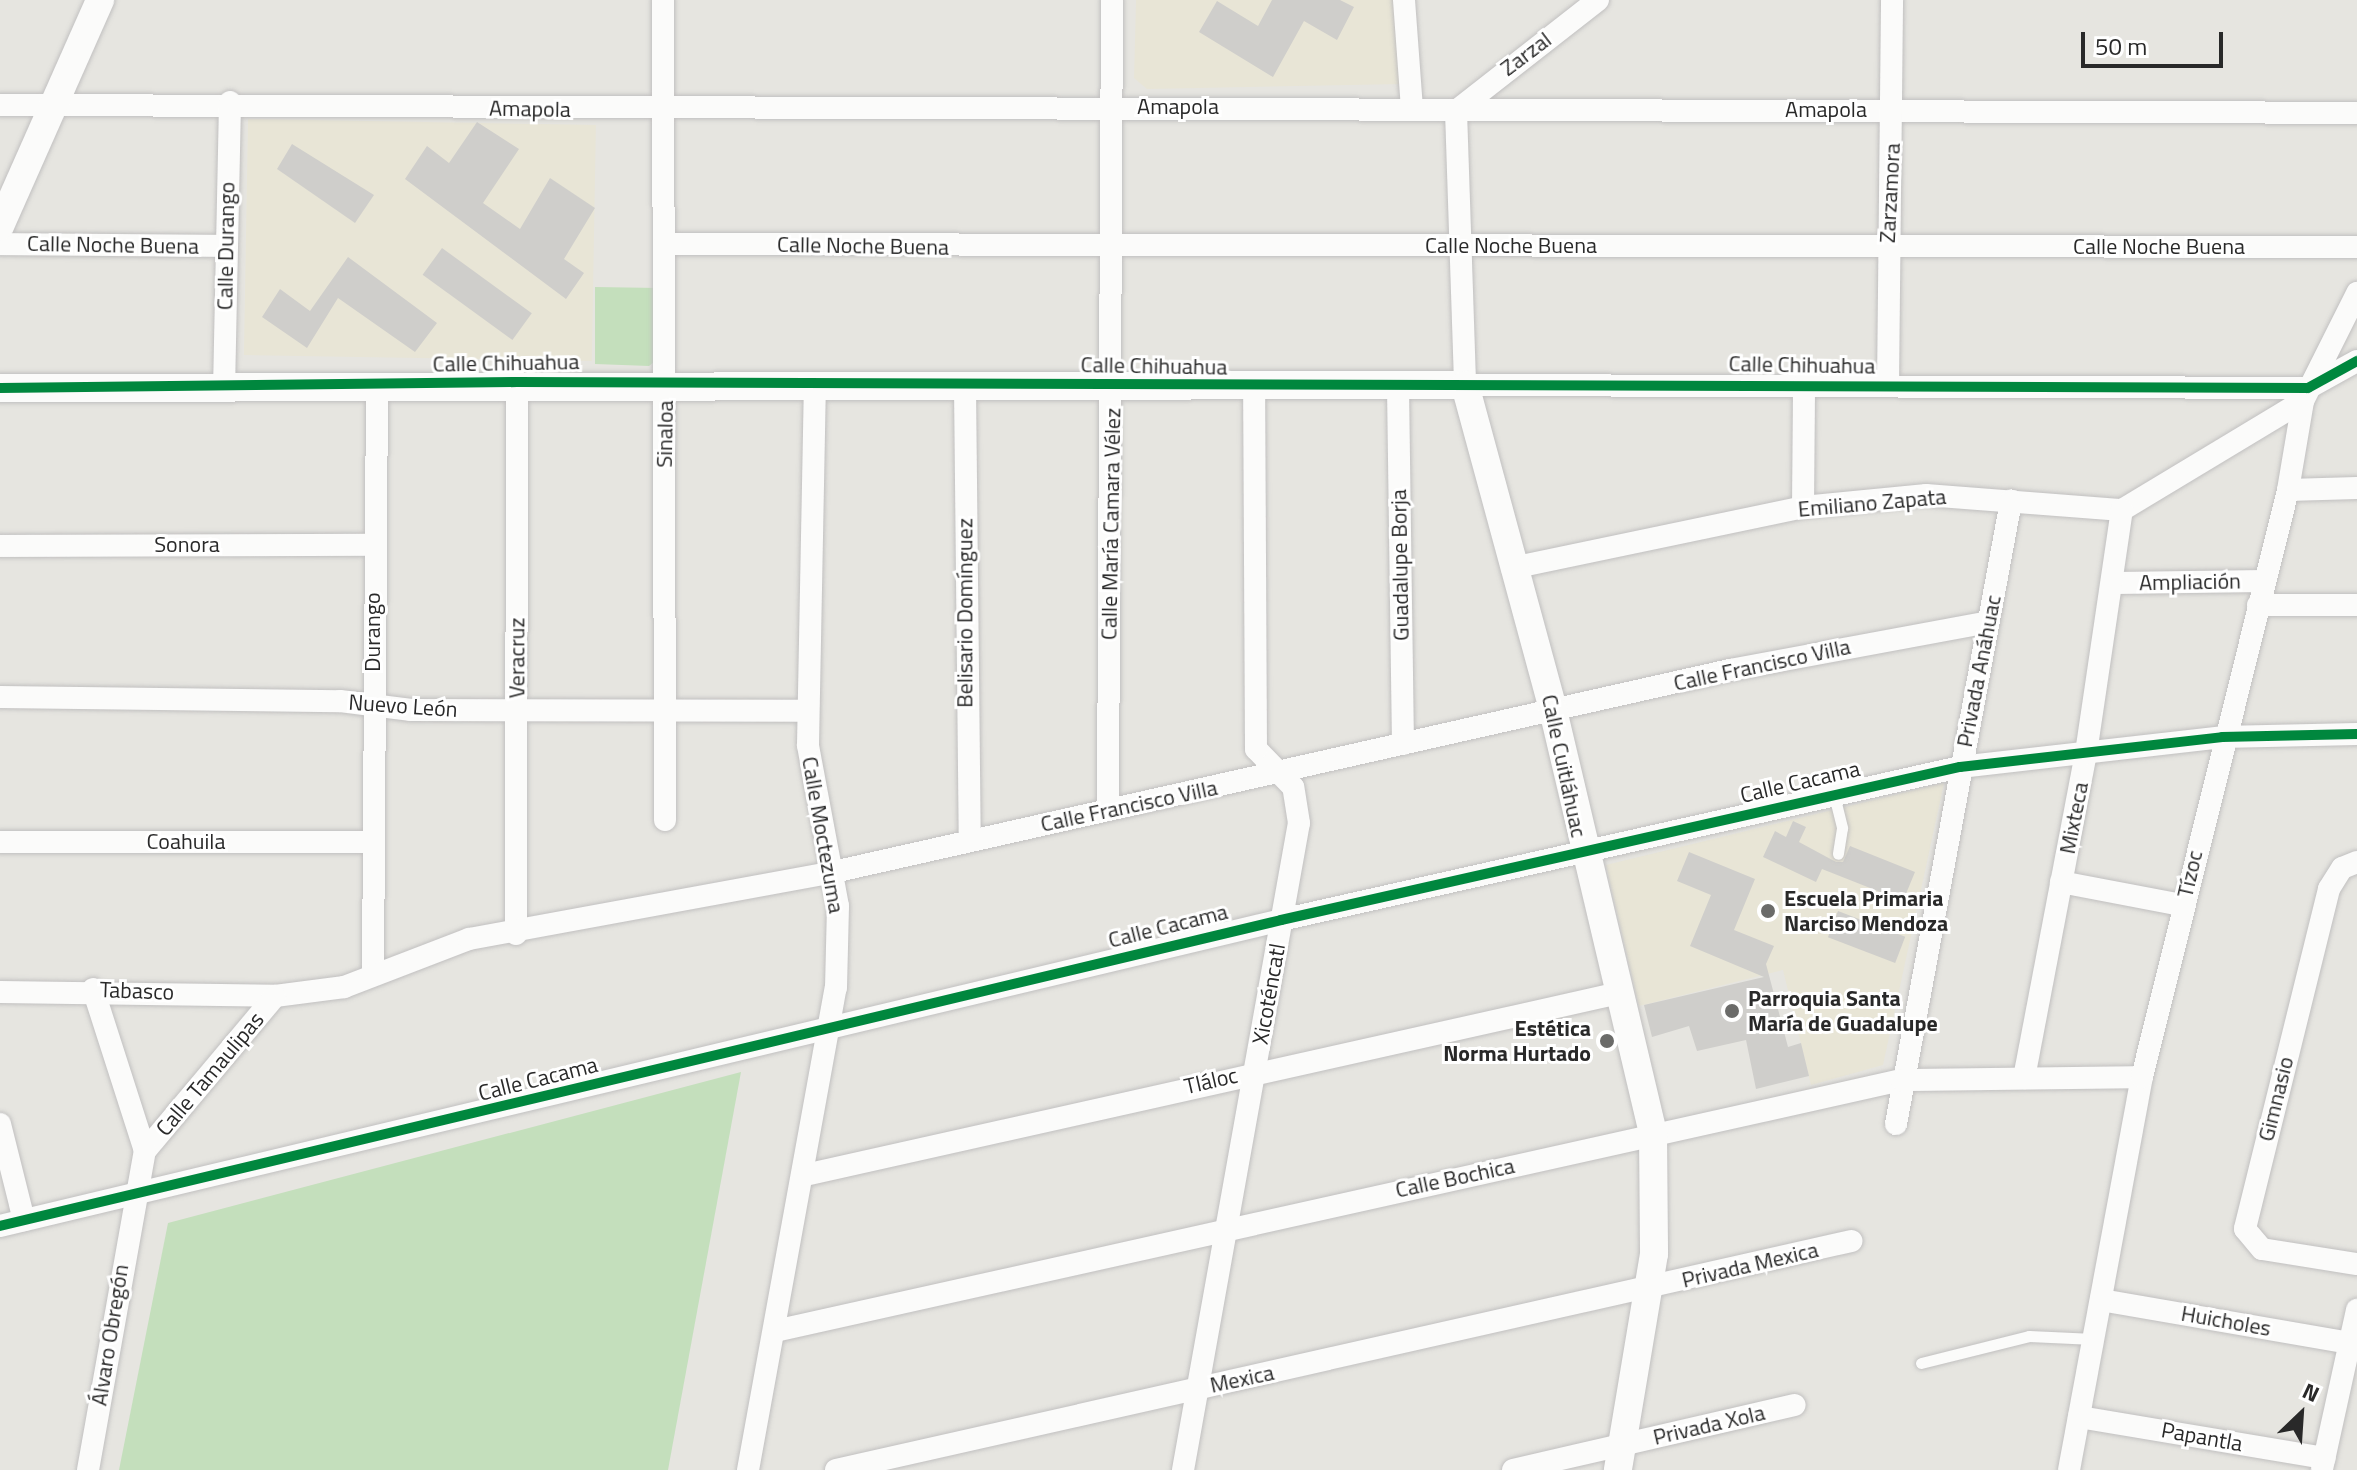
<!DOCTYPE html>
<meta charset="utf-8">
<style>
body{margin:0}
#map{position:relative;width:2357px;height:1470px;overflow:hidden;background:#e6e5e0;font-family:"Titillium Web",sans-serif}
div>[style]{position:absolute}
.education>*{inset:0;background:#e8e5d6;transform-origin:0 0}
.green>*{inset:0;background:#c4dfbc}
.building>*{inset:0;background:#cfcecb;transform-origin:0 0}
.roads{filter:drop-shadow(0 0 2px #c1c0c0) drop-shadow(0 0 2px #c1c0c0)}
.service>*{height:11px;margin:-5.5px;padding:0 5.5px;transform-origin:5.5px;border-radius:5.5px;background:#fbfbfa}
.minor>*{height:22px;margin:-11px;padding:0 11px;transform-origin:11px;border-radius:11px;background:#fbfbfa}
.tertiary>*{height:28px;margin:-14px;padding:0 14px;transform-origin:14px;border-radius:14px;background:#fbfbfa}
.cycleway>*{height:10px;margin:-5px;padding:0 5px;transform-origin:5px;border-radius:5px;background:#00873e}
.dots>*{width:22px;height:22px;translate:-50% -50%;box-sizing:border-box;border:4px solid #fff;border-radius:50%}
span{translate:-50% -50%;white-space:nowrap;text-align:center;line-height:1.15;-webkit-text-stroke:6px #fff;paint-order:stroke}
.street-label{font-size:22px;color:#292929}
.poi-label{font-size:22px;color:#292929;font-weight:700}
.left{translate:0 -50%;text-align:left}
.right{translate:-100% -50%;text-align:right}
.north{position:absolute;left:2261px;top:1374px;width:80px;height:80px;-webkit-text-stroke:6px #fff;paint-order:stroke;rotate:25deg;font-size:22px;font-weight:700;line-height:32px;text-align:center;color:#292929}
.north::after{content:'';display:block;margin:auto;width:28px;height:36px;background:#292929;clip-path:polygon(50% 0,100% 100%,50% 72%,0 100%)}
.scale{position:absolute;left:2081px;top:32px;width:142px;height:36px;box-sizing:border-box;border:4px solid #292929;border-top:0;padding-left:10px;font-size:24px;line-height:28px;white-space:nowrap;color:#292929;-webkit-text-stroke:6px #fff;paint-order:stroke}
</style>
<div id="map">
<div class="education">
<div style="clip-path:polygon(1136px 0,1396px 0,1403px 84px,1147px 89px,1134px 78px)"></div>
<div style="left:248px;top:119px;width:348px;height:236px;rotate:1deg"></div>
<div style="clip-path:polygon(1944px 783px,1883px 1065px,1811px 1085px,1783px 970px,1639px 1006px,1606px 865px)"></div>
</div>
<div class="green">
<div style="clip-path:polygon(595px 287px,659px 288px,659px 358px,649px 366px,595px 364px)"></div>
<div style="clip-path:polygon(741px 1072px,668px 1470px,119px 1470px,168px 1223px)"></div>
</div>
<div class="building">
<div style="clip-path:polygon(1272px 0,1340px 0,1354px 7px,1337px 40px,1304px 21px,1273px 77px,1199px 32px,1217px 1px,1258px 26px)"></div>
<div style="clip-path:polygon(477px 122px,519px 149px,483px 203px,520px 229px,550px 178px,595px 208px,564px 259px,584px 273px,566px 299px,405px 179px,427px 146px,449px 163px)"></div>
<div style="clip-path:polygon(292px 144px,374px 195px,355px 223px,277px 169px)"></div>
<div style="left:442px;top:248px;width:111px;height:33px;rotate:36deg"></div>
<div style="clip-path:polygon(348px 257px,437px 323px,415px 352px,338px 298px,307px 348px,262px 317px,280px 289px,310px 311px)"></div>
<div style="clip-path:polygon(1793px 821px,1806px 827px,1799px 842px,1836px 862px,1843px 862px,1850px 846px,1915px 872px,1903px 901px,1822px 869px,1816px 882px,1763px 857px,1775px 831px,1786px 837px)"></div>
<div style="clip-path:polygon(1689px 852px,1755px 879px,1734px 930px,1774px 946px,1766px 964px,1788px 1047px,1801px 1043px,1809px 1076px,1756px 1089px,1746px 1040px,1697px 1051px,1689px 1026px,1652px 1037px,1644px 1005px,1764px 977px,1690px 946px,1711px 895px,1677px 881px)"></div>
<div style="left:1838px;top:911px;width:72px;height:28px;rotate:21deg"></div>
</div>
<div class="roads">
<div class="service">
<div style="left:1834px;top:795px;width:34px;rotate:76deg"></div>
<div style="left:1842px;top:828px;width:26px;rotate:99deg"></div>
<div style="left:1921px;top:1363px;width:111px;rotate:-14deg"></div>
<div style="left:2029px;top:1336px;width:65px;rotate:2.6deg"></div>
</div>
<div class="minor">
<div style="left:663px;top:0;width:820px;rotate:89.86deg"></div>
<div style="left:1404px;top:0;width:109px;rotate:85.8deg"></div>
<div style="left:1598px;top:0;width:180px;rotate:142deg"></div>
<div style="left:1456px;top:111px;width:274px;rotate:88.1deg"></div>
<div style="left:1465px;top:385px;width:843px;rotate:0.2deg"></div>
<div style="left:2308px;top:388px;width:56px;rotate:-28.9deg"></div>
<div style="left:0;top:105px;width:2357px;rotate:0.19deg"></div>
<div style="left:0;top:244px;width:225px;rotate:0.5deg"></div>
<div style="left:665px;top:244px;width:1692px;rotate:0.1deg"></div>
<div style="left:965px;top:386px;width:454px;rotate:89.4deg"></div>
<div style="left:1888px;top:386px;width:386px;rotate:-89.4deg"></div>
<div style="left:1398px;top:387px;width:357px;rotate:89.2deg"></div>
<div style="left:224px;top:390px;width:288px;rotate:-88.8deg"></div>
<div style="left:2288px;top:490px;width:69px;rotate:-1.7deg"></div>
<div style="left:1803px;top:507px;width:123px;rotate:-89.5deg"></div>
<div style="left:0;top:546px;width:374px;rotate:-0.2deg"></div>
<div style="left:1512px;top:568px;width:297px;rotate:-11.8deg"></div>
<div style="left:1803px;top:507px;width:124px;rotate:-5.6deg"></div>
<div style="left:1926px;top:495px;width:197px;rotate:4.4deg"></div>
<div style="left:2122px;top:510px;width:211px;rotate:-31.1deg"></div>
<div style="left:2115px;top:583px;width:150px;rotate:-0.8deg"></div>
<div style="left:2258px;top:605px;width:99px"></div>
<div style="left:0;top:697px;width:340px;rotate:0.7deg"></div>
<div style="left:340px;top:701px;width:72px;rotate:7.2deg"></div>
<div style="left:411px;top:710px;width:396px;rotate:0.1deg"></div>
<div style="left:1108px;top:809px;width:809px;rotate:-89.72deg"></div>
<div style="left:0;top:842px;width:372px"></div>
<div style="left:2357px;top:862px;width:16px;rotate:158deg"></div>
<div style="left:2342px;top:868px;width:25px;rotate:122deg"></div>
<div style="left:2329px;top:889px;width:350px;rotate:103.9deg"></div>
<div style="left:2245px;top:1229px;width:26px;rotate:50deg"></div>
<div style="left:2262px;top:1249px;width:96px;rotate:9deg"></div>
<div style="left:2061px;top:882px;width:123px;rotate:10.8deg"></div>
<div style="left:516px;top:934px;width:552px;rotate:-89.9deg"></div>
<div style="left:373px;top:974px;width:588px;rotate:-89.61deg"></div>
<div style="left:0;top:992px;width:275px;rotate:0.8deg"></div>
<div style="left:275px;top:996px;width:70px;rotate:-7.4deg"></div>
<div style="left:344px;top:987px;width:134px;rotate:-21deg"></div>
<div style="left:469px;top:939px;width:366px;rotate:-10.4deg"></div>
<div style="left:829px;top:873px;width:924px;rotate:-12.7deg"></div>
<div style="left:1730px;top:670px;width:262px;rotate:-10.5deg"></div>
<div style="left:2024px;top:1078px;width:331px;rotate:-79.2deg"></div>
<div style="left:2086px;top:753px;width:246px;rotate:-81.6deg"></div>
<div style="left:0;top:1124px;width:99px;rotate:76deg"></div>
<div style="left:1896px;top:1124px;width:634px;rotate:-79.54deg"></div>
<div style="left:145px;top:1151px;width:202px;rotate:-50deg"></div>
<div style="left:805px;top:1175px;width:834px;rotate:-12.6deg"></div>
<div style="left:0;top:1226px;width:1317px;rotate:-13.43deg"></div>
<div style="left:1281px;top:920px;width:696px;rotate:-12.7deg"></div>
<div style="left:1960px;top:767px;width:264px;rotate:-6.5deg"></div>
<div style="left:2222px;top:737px;width:135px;rotate:-1.3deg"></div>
<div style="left:2101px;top:1300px;width:254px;rotate:9.8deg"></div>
<div style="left:775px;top:1331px;width:1155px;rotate:-12.56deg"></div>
<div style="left:1902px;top:1080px;width:240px;rotate:-0.7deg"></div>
<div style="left:2079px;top:1417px;width:249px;rotate:9.5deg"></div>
<div style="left:2322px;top:1469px;width:163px;rotate:-77.6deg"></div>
<div style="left:88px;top:1470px;width:324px;rotate:-79.9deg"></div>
<div style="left:145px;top:1151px;width:170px;rotate:-107.8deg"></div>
<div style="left:748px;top:1470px;width:490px;rotate:-79.7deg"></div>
<div style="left:836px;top:988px;width:82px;rotate:-88.6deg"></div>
<div style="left:838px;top:906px;width:164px;rotate:-100.6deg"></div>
<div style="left:808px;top:745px;width:361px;rotate:-88.9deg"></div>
<div style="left:836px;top:1470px;width:1041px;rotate:-12.71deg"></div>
<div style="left:1183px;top:1470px;width:657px;rotate:-79.84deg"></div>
<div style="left:1299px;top:823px;width:36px;rotate:-99deg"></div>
<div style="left:1293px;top:787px;width:53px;rotate:-134.2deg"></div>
<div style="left:1256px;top:749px;width:362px;rotate:-90.3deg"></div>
<div style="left:1513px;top:1470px;width:289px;rotate:-13deg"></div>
<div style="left:2069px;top:1470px;width:400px;rotate:-79.5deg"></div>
<div style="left:2142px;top:1077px;width:605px;rotate:-76.03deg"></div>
<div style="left:2288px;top:490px;width:90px;rotate:-80.4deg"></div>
<div style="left:2303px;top:401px;width:121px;rotate:-63.4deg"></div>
</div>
<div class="tertiary">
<div style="left:0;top:226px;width:247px;rotate:-66.1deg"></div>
<div style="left:0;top:388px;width:1465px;rotate:-0.12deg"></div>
<div style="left:1465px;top:385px;width:337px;rotate:74.8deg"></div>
<div style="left:1553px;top:710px;width:436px;rotate:76.7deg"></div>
<div style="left:1653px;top:1134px;width:120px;rotate:89.5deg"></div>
<div style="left:1654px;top:1254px;width:219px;rotate:99.5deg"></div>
</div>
</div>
<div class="cycleway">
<div style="left:0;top:388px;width:517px;rotate:-0.66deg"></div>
<div style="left:517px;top:382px;width:1791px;rotate:0.19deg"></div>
<div style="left:2308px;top:388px;width:56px;rotate:-28.9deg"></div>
<div style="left:0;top:1226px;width:1317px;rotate:-13.43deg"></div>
<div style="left:1281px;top:920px;width:696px;rotate:-12.7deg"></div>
<div style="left:1960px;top:767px;width:264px;rotate:-6.5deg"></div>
<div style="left:2222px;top:737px;width:135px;rotate:-1.3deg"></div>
</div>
<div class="dots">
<div style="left:1768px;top:911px;background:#6b6b69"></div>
<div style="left:1732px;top:1011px;background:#6b6b69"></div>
<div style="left:1607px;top:1041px;background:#6b6b69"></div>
</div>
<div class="street-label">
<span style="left:1526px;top:54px;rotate:-37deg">Zarzal</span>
<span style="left:1178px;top:107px">Amapola</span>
<span style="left:530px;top:109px;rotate:1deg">Amapola</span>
<span style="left:1826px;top:110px">Amapola</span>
<span style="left:1890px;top:193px;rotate:-87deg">Zarzamora</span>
<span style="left:113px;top:245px;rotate:1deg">Calle Noche Buena</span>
<span style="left:226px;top:246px;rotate:-89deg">Calle Durango</span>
<span style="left:863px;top:246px;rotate:1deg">Calle Noche Buena</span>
<span style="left:1511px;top:246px">Calle Noche Buena</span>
<span style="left:2159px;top:247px">Calle Noche Buena</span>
<span style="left:506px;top:363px;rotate:-1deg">Calle Chihuahua</span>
<span style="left:1802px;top:365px;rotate:1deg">Calle Chihuahua</span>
<span style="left:1154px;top:366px;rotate:1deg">Calle Chihuahua</span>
<span style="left:665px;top:434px;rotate:-89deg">Sinaloa</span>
<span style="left:1872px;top:503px;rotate:-5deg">Emiliano Zapata</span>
<span style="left:1111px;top:524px;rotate:-89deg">Calle María Camara Vélez</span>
<span style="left:187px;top:545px">Sonora</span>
<span style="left:1400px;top:565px;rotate:-91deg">Guadalupe Borja</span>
<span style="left:2190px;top:582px;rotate:-1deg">Ampliación</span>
<span style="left:965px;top:613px;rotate:-90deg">Belisario Domínguez</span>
<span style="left:373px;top:632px;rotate:-90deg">Durango</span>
<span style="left:517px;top:658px;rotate:-90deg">Veracruz</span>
<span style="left:1762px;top:665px;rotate:-12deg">Calle Francisco Villa</span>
<span style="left:1979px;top:671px;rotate:-79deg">Privada Anáhuac</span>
<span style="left:403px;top:706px;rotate:4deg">Nuevo León</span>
<span style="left:1564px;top:766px;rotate:78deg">Calle Cuitláhuac</span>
<span style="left:1800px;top:782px;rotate:-13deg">Calle Cacama</span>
<span style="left:1129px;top:806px;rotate:-12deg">Calle Francisco Villa</span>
<span style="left:2074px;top:818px;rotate:-79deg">Mixteca</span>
<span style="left:823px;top:835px;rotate:80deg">Calle Moctezuma</span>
<span style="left:186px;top:842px">Coahuila</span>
<span style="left:2190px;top:874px;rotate:-77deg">Tízoc</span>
<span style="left:1168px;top:926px;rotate:-14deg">Calle Cacama</span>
<span style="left:137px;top:991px;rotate:2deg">Tabasco</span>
<span style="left:1269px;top:994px;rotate:-80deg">Xicoténcatl</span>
<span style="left:210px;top:1074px;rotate:-50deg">Calle Tamaulipas</span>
<span style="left:538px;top:1079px;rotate:-14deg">Calle Cacama</span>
<span style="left:1211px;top:1081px;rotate:-13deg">Tláloc</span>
<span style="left:2276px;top:1099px;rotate:-76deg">Gimnasio</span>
<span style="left:1455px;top:1178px;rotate:-12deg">Calle Bochica</span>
<span style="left:1750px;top:1265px;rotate:-13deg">Privada Mexica</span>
<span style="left:2226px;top:1321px;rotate:10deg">Huicholes</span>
<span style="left:110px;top:1335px;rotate:-81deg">Álvaro Obregón</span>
<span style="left:1242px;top:1379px;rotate:-12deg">Mexica</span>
<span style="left:1709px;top:1425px;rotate:-13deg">Privada Xola</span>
<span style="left:2202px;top:1437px;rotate:10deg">Papantla</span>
</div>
<div class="poi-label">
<span class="left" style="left:1784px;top:911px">Escuela Primaria<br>Narciso Mendoza</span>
<span class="left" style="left:1748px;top:1011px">Parroquia Santa<br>María de Guadalupe</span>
<span class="right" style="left:1591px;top:1041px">Estética<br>Norma Hurtado</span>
</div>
<div class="north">N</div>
<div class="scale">50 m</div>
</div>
